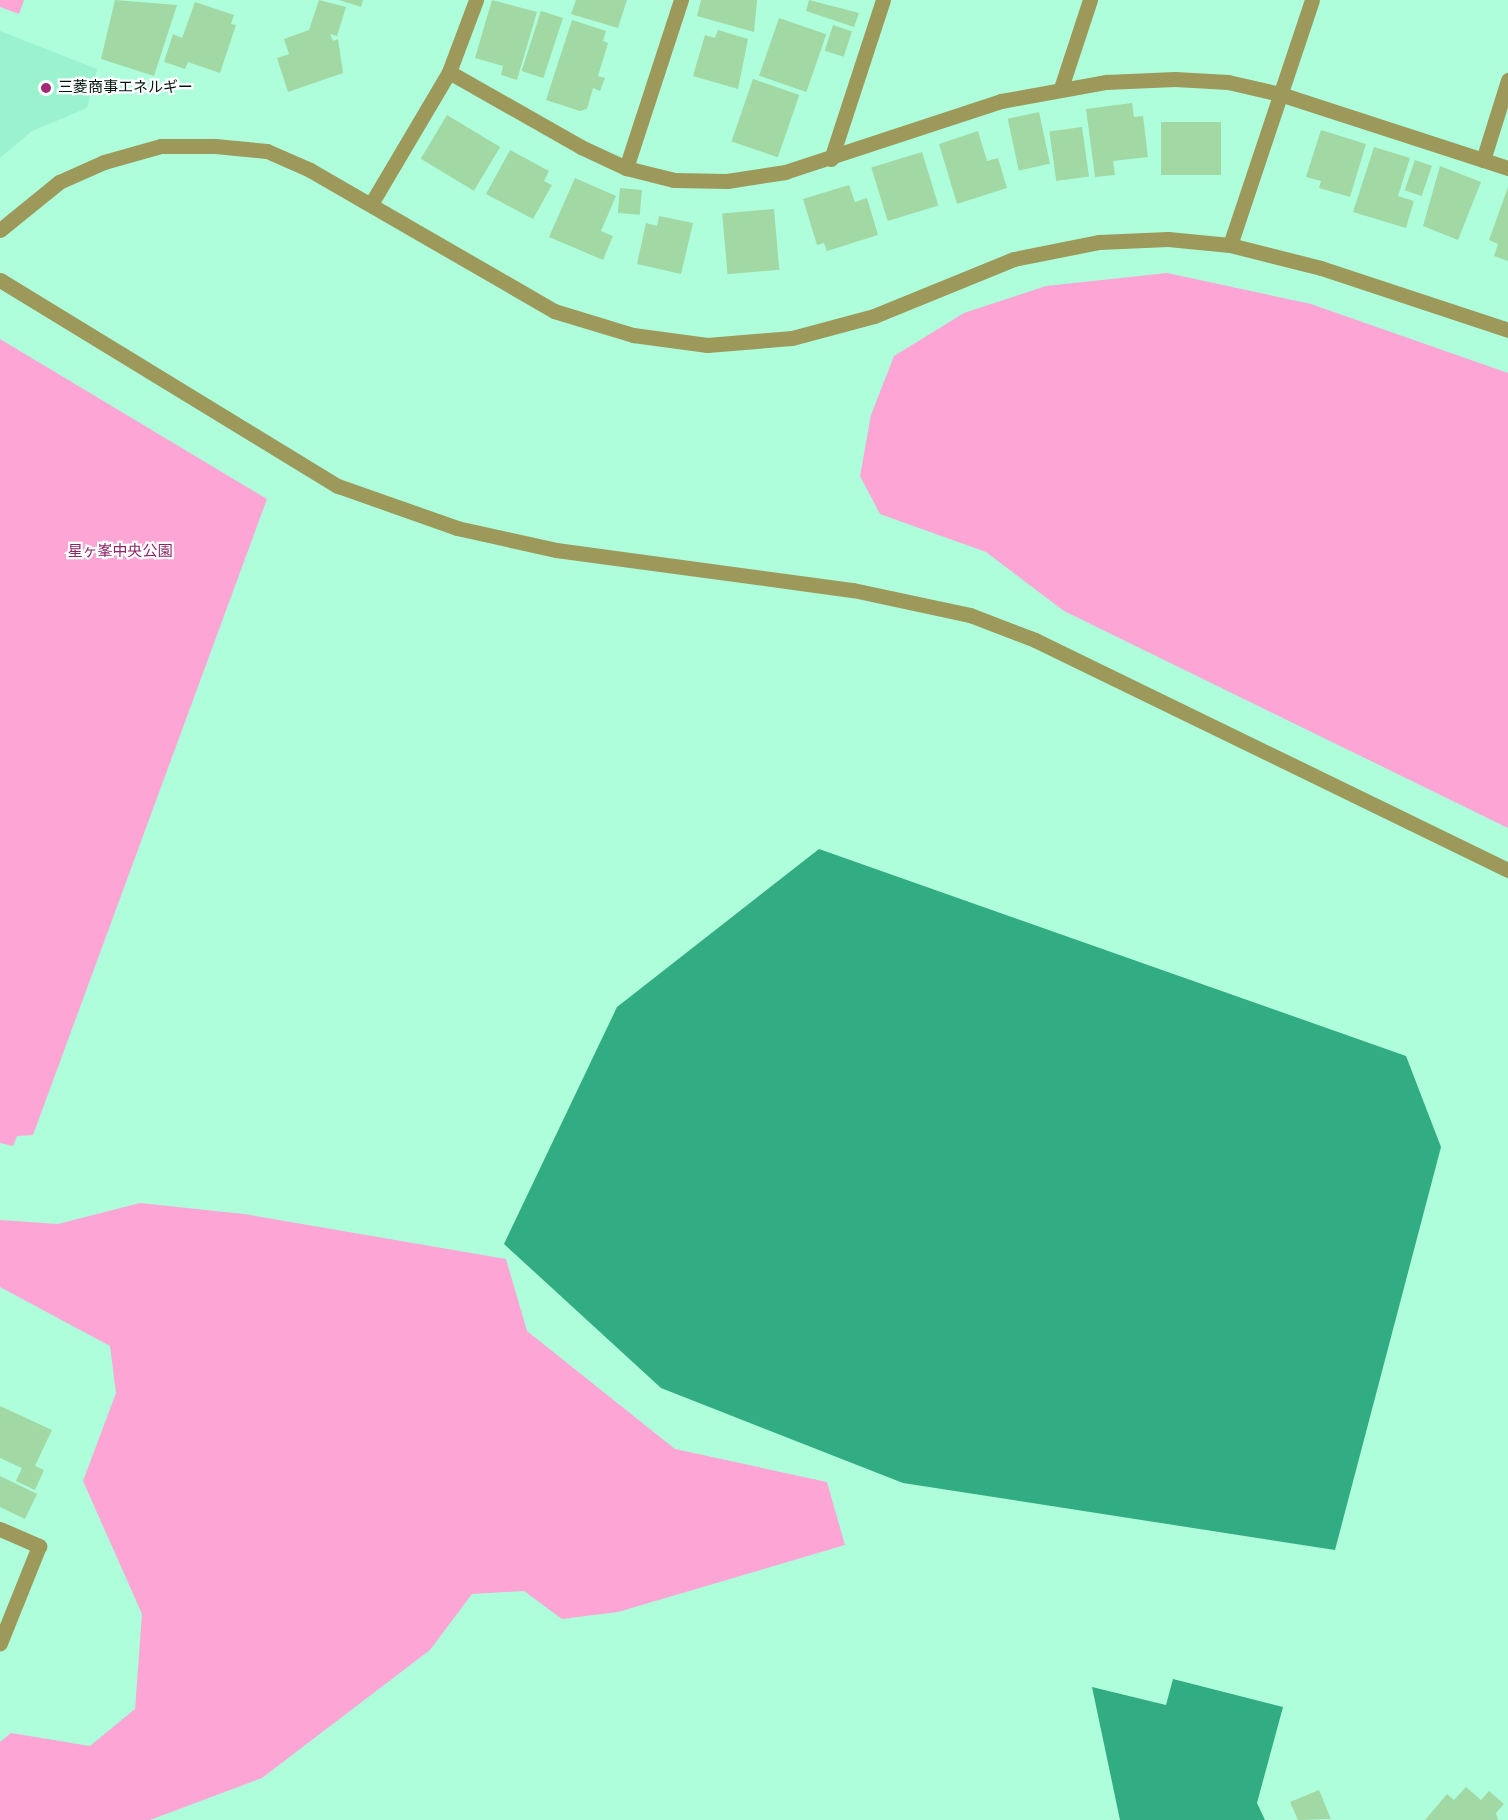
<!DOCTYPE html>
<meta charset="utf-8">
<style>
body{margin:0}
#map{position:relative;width:1508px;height:1820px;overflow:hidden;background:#aefedc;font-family:"Work Sans","Noto Sans JP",sans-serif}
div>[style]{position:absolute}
.built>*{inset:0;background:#9af2ce}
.green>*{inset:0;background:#fda5d5}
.water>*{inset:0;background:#32ac83}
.building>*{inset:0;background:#a1d8a4;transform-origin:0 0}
.minor>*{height:15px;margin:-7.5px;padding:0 7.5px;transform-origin:7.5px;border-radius:7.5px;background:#9c995b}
.dots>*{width:16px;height:16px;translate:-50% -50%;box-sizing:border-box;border:3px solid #fff;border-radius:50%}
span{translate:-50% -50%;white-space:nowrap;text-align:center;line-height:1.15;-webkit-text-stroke:4.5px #fff;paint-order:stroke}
.poi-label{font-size:15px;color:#00160d}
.left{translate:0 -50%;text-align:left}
.park-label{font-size:15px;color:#8b2566}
</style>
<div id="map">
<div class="built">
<div style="clip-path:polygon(0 31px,97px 69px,87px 108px,32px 131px,0 158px)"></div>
</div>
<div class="green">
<div style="clip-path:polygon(0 0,24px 0,19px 14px,0 7px)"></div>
<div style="clip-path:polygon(1167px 273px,1311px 304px,1508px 373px,1508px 828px,1064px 611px,986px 552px,880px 514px,860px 476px,871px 415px,894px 356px,964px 313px,1046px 286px)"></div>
<div style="clip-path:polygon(0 339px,267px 499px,33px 1135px,17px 1136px,13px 1146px,0 1143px)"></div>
<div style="clip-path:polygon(140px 1203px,244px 1214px,506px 1259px,527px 1331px,675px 1449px,827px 1482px,845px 1545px,618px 1612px,562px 1619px,524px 1591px,472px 1594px,430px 1650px,262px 1778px,150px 1820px,0 1820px,0 1742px,11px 1733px,90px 1746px,135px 1709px,142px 1614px,83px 1481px,116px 1393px,110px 1346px,0 1287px,0 1220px,58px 1224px)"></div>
</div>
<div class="water">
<div style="clip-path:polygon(819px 849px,1406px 1056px,1441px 1147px,1335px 1550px,903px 1483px,661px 1388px,504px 1244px,617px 1007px)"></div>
<div style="clip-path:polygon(1173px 1679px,1283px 1707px,1257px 1803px,1265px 1820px,1120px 1820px,1092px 1687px,1166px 1705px)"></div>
</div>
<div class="building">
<div style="clip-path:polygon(115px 0,177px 5px,154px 76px,101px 59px)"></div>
<div style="clip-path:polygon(319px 0,346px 7px,337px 36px,330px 34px,333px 41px,338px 39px,343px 73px,288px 92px,277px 58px,289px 54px,284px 39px,309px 30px)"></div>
<div style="clip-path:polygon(339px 0,363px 0,361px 7px)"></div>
<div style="clip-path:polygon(492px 0,537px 12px,517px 80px,501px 75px,503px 66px,475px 58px)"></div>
<div style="clip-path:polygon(576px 0,627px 0,618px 28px,571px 14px)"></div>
<div style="clip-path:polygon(701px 0,757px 0,754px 32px,697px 16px)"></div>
<div style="clip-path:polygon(809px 0,859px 13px,854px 27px,806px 11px)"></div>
<div style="clip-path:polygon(195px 2px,234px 15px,231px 24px,236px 25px,220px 73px,188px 62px,185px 69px,164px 62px,173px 34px,182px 38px)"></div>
<div style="left:541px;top:11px;width:23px;height:63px;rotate:18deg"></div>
<div style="left:779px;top:18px;width:50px;height:61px;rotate:19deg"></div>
<div style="clip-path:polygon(572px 20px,606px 31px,603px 41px,608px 43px,598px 76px,605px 78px,600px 91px,593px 88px,587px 109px,580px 111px,546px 100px)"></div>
<div style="left:833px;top:25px;width:20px;height:27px;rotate:18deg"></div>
<div style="clip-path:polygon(718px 30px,748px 39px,738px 89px,693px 76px,705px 35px,715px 38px)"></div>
<div style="left:753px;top:79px;width:49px;height:66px;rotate:19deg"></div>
<div style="clip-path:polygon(1132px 103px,1134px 117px,1143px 116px,1148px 157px,1113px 161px,1115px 175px,1095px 177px,1086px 109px)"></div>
<div style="left:1039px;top:112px;width:53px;height:32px;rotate:78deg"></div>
<div style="left:447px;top:115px;width:62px;height:51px;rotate:31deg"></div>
<div style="left:1161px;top:122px;width:60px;height:53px"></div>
<div style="left:1082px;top:127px;width:50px;height:33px;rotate:82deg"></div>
<div style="clip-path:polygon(1321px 130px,1366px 144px,1350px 197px,1319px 188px,1321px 181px,1306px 177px)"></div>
<div style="clip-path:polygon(978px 131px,987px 161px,998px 158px,1007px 188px,957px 204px,939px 144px)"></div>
<div style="clip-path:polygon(1374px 147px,1410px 158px,1398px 196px,1414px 201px,1406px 228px,1353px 212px)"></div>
<div style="clip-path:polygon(510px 150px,549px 171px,544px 181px,552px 185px,533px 219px,486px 194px)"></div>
<div style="left:922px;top:152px;width:56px;height:53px;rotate:73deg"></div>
<div style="left:1415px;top:160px;width:18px;height:32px;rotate:19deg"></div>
<div style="clip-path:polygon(1440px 166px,1481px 182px,1458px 240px,1423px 226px)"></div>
<div style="clip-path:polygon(575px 178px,616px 196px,601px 231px,613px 236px,603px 260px,549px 237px)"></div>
<div style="clip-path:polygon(849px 185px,855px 202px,867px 198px,878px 235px,827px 251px,824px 243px,817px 245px,803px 199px)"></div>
<div style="clip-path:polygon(1508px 187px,1508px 261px,1494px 256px,1498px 244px,1489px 240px)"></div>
<div style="left:620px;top:188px;width:22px;height:25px;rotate:5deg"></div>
<div style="left:774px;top:209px;width:61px;height:52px;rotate:85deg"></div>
<div style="clip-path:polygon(659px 216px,693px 223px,681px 274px,637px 264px,646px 223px,657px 226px)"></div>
<div style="clip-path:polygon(0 1406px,52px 1430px,35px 1466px,44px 1470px,35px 1490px,16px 1481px,22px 1468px,0 1458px)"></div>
<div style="clip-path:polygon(0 1476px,37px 1494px,25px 1519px,0 1507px)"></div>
<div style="clip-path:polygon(1466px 1787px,1481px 1800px,1489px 1791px,1504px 1804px,1496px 1813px,1498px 1820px,1425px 1820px,1447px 1794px,1454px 1800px)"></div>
<div style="clip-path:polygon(1319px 1790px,1331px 1819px,1298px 1820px,1290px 1802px)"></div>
</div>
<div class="minor">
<div style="left:449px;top:72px;width:152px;rotate:29.6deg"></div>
<div style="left:581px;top:147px;width:50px;rotate:25deg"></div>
<div style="left:626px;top:168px;width:49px;rotate:14deg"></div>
<div style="left:674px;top:180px;width:53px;rotate:1.1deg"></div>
<div style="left:727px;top:181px;width:59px;rotate:-8.8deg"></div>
<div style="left:785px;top:172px;width:227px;rotate:-18.2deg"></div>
<div style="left:1001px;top:101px;width:107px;rotate:-10.3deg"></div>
<div style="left:1106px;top:82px;width:69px;rotate:-2.5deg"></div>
<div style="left:1175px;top:79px;width:53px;rotate:3.2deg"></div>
<div style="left:1228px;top:82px;width:53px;rotate:13deg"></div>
<div style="left:1280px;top:94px;width:240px;rotate:18deg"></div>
<div style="left:1061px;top:88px;width:93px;rotate:-71.8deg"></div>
<div style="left:831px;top:159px;width:167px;rotate:-71.9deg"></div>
<div style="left:1483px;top:160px;width:84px;rotate:-72.6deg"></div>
<div style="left:626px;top:168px;width:177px;rotate:-71.9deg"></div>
<div style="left:371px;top:204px;width:153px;rotate:-59.4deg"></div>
<div style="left:449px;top:72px;width:77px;rotate:-69.4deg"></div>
<div style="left:0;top:230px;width:76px;rotate:-39.1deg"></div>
<div style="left:59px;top:182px;width:49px;rotate:-24deg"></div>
<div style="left:104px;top:162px;width:59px;rotate:-15.7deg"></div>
<div style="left:161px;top:146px;width:54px"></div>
<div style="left:215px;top:146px;width:52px;rotate:5.5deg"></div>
<div style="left:267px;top:151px;width:47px;rotate:23.8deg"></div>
<div style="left:310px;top:170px;width:282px;rotate:30deg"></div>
<div style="left:554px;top:311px;width:83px;rotate:16.9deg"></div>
<div style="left:633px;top:335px;width:75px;rotate:7.7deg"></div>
<div style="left:707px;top:345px;width:85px;rotate:-4.7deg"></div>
<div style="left:792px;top:338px;width:85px;rotate:-15deg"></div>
<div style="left:874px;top:316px;width:151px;rotate:-22.2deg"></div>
<div style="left:1014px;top:259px;width:87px;rotate:-11.3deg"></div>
<div style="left:1099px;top:242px;width:69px;rotate:-2.5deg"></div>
<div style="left:1168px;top:239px;width:62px;rotate:5.5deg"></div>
<div style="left:1230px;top:245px;width:94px;rotate:14.2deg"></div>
<div style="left:1321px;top:268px;width:197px;rotate:18.3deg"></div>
<div style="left:1230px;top:245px;width:258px;rotate:-71.5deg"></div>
<div style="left:0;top:280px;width:396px;rotate:31.4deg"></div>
<div style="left:338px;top:486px;width:126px;rotate:19.4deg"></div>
<div style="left:457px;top:528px;width:101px;rotate:12.5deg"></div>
<div style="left:556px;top:550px;width:300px;rotate:7.7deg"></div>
<div style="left:853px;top:590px;width:120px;rotate:12.1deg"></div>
<div style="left:970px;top:615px;width:70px;rotate:21deg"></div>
<div style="left:1035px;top:640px;width:526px;rotate:25.93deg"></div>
<div style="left:0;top:1529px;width:43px;rotate:23.6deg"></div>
<div style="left:39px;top:1546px;width:105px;rotate:111.9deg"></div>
</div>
<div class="dots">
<div style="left:46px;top:88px;background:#a52778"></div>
</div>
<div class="poi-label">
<span class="left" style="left:58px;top:88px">三菱商事エネルギー</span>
</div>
<div class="park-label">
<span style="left:120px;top:552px">星ヶ峯中央公園</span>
</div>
</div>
